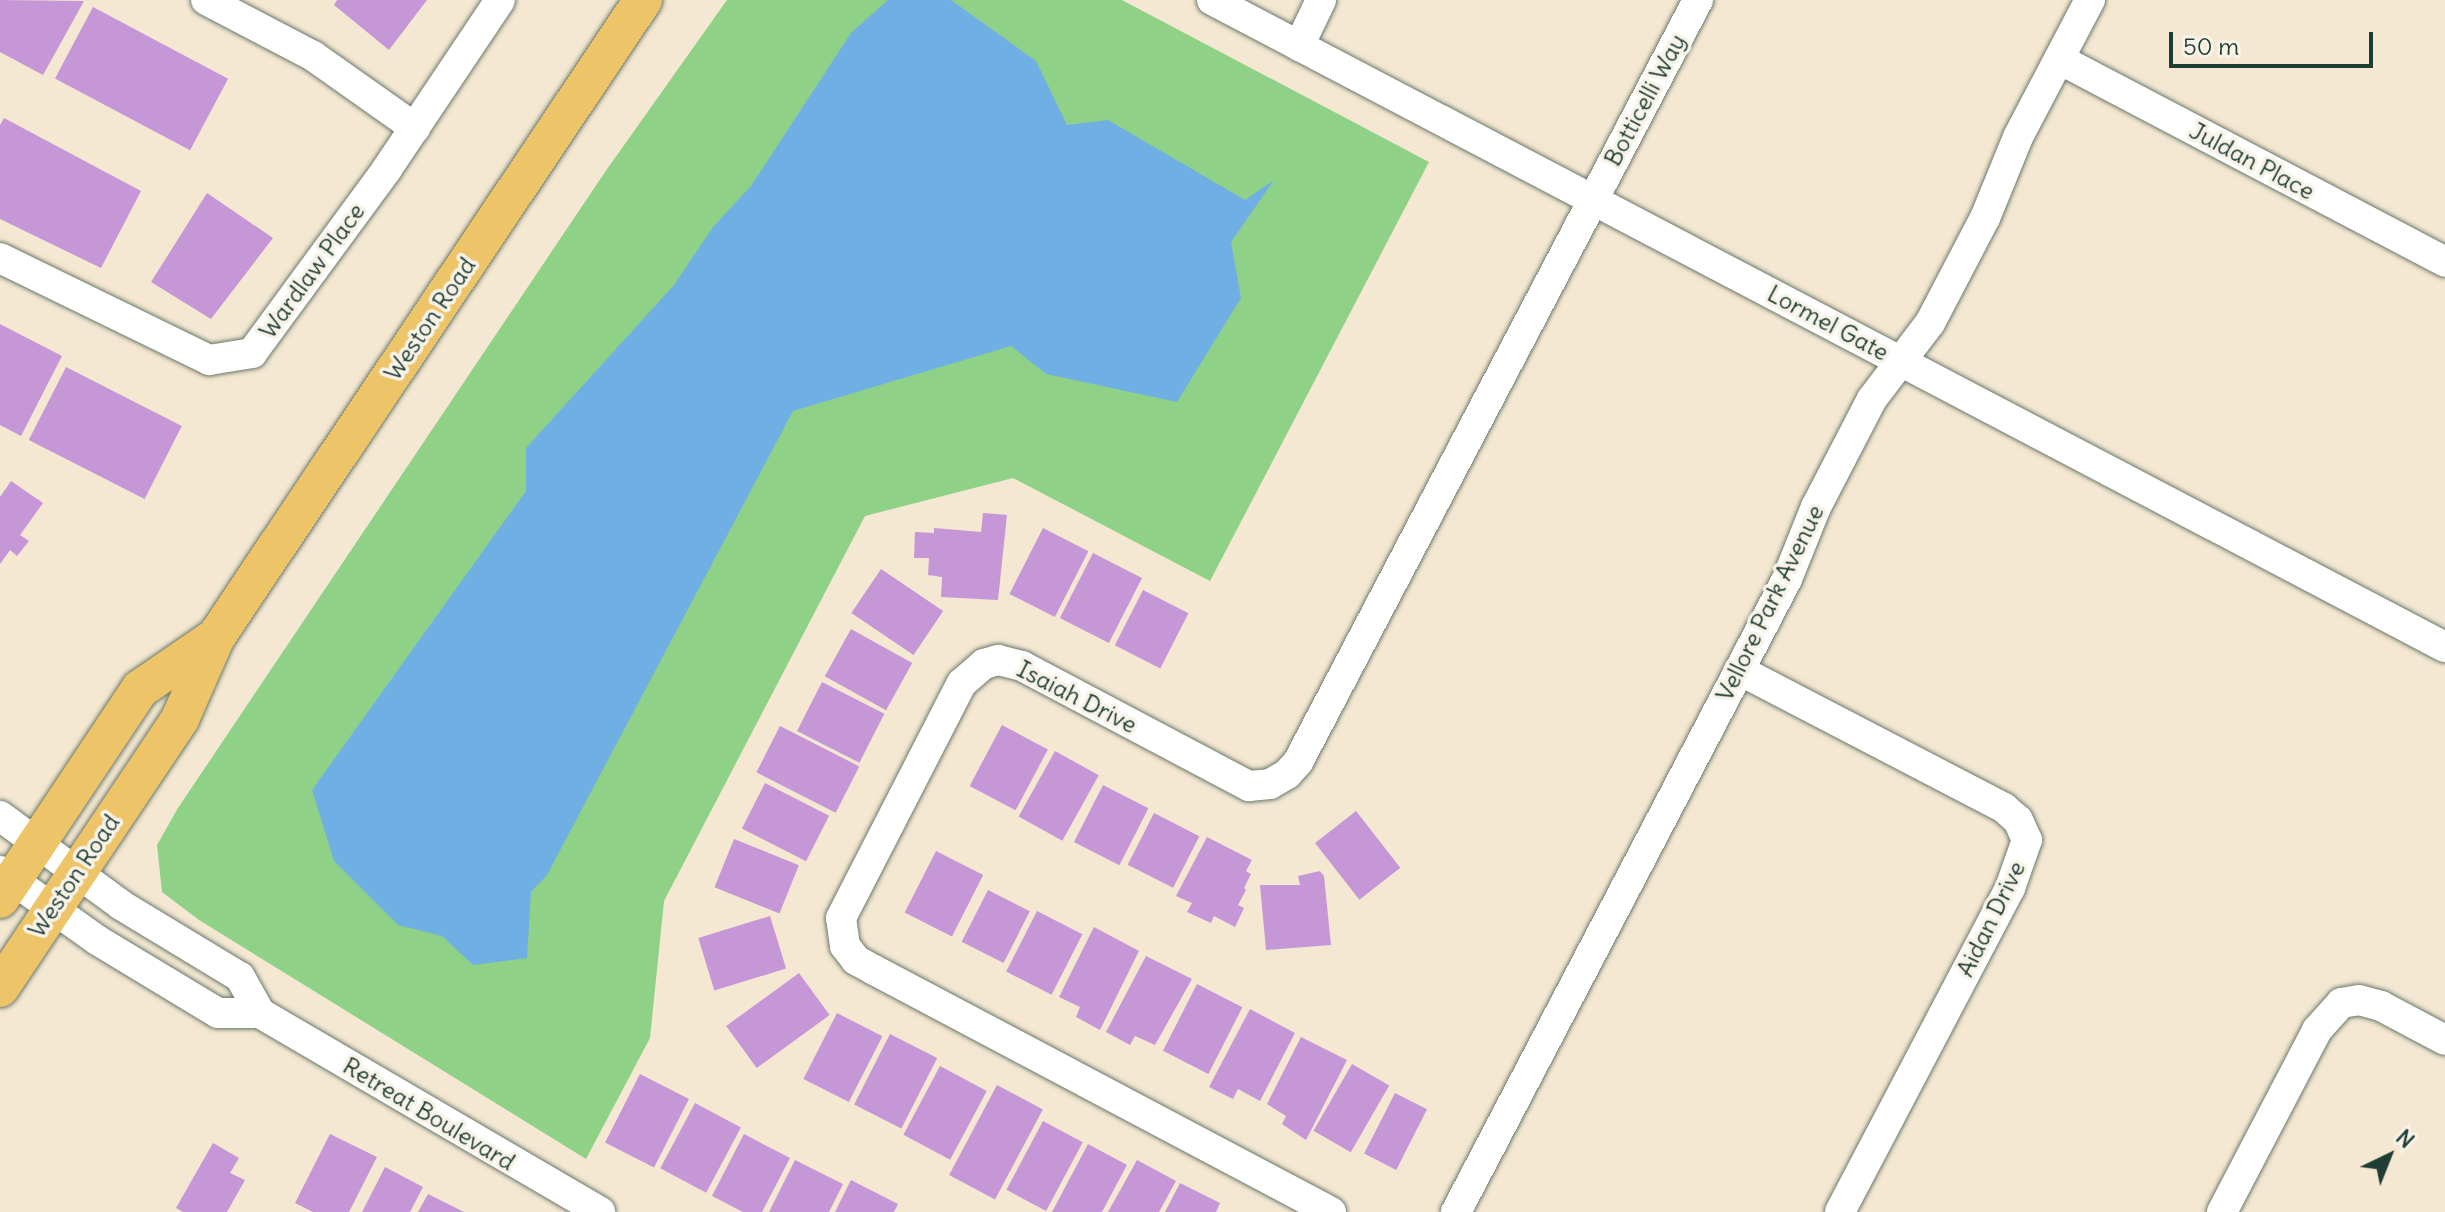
<!DOCTYPE html>
<style>
body{margin:0}
#map{position:relative;width:2445px;height:1212px;overflow:hidden;background:#f4e8d2;font-family:Delius,sans-serif}
div>[style]{position:absolute}
.green>*{inset:0;background:#90d188}
.water>*{inset:0;background:#6fafe3}
.building>*{inset:0;background:#c597d7;transform-origin:0 0}
.roads{filter:drop-shadow(0 0 2px #6a796b) drop-shadow(0 0 2px #6a796b)}
.minor>*{height:30px;margin:-15px;padding:0 15px;transform-origin:15px;border-radius:15px;background:#fff}
.major>*{height:38px;margin:-19px;padding:0 19px;transform-origin:19px;border-radius:19px;background:#eec469}
span{translate:-50% -50%;white-space:nowrap;text-align:center;line-height:1.15;-webkit-text-stroke:7px #f7f3e8;paint-order:stroke}
.street-label{font-size:24px;color:#1f3d34}
.north{position:absolute;left:2349px;top:1116px;width:80px;height:80px;-webkit-text-stroke:6px #f7f3e8;paint-order:stroke;rotate:43deg;font-size:22px;font-weight:700;line-height:32px;text-align:center;color:#1f3d34}
.north::after{content:'';display:block;margin:auto;width:28px;height:36px;background:#1f3d34;clip-path:polygon(50% 0,100% 100%,50% 72%,0 100%)}
.scale{position:absolute;left:2169px;top:32px;width:204px;height:36px;box-sizing:border-box;border:4px solid #1f3d34;border-top:0;padding-left:10px;font-size:24px;line-height:28px;white-space:nowrap;color:#1f3d34;-webkit-text-stroke:6px #f7f3e8;paint-order:stroke}
</style>
<div id="map">
<div class="green">
<div style="clip-path:polygon(727px 0,1122px 0,1429px 162px,1210px 581px,1013px 478px,865px 516px,664px 901px,650px 1038px,586px 1159px,199px 920px,162px 892px,157px 845px,178px 808px,605px 172px)"></div>
</div>
<div class="water">
<div style="clip-path:polygon(888px 0,951px 0,1036px 61px,1067px 125px,1108px 120px,1245px 200px,1274px 180px,1231px 242px,1241px 298px,1177px 402px,1046px 374px,1011px 346px,793px 411px,547px 875px,531px 892px,527px 958px,473px 965px,442px 936px,398px 925px,334px 861px,312px 790px,526px 491px,526px 448px,674px 285px,713px 227px,751px 186px,851px 33px)"></div>
</div>
<div class="building">
<div style="clip-path:polygon(0 0,84px 1px,43px 75px,0 52px)"></div>
<div style="clip-path:polygon(337px 0,427px 0,389px 50px,334px 5px)"></div>
<div style="left:93px;top:7px;width:153px;height:81px;rotate:28deg"></div>
<div style="clip-path:polygon(4px 118px,141px 191px,101px 268px,0 219px,0 125px)"></div>
<div style="clip-path:polygon(207px 193px,273px 238px,211px 319px,151px 282px)"></div>
<div style="clip-path:polygon(0 324px,62px 356px,21px 436px,0 425px)"></div>
<div style="left:66px;top:367px;width:130px;height:82px;rotate:27deg"></div>
<div style="clip-path:polygon(11px 481px,43px 503px,20px 535px,29px 541px,17px 556px,10px 550px,0 564px,0 497px)"></div>
<div style="clip-path:polygon(983px 513px,1007px 515px,998px 600px,941px 597px,942px 577px,928px 575px,929px 558px,914px 558px,915px 532px,934px 533px,934px 528px,981px 532px)"></div>
<div style="left:1043px;top:528px;width:51px;height:74px;rotate:27deg"></div>
<div style="left:1093px;top:553px;width:55px;height:73px;rotate:27deg"></div>
<div style="left:881px;top:569px;width:75px;height:53px;rotate:34deg"></div>
<div style="left:1143px;top:590px;width:51px;height:62px;rotate:27deg"></div>
<div style="left:851px;top:629px;width:70px;height:54px;rotate:29deg"></div>
<div style="left:822px;top:682px;width:70px;height:55px;rotate:27deg"></div>
<div style="left:1002px;top:725px;width:52px;height:69px;rotate:28deg"></div>
<div style="left:780px;top:726px;width:89px;height:52px;rotate:27deg"></div>
<div style="left:1055px;top:751px;width:50px;height:75px;rotate:29deg"></div>
<div style="left:765px;top:783px;width:72px;height:51px;rotate:27deg"></div>
<div style="left:1103px;top:785px;width:51px;height:64px;rotate:27deg"></div>
<div style="left:1356px;top:811px;width:72px;height:52px;rotate:52deg"></div>
<div style="left:1154px;top:813px;width:51px;height:58px;rotate:27deg"></div>
<div style="clip-path:polygon(1207px 837px,1252px 860px,1246px 871px,1251px 874px,1244px 888px,1246px 890px,1238px 905px,1244px 908px,1235px 927px,1214px 916px,1211px 923px,1187px 912px,1192px 903px,1176px 896px)"></div>
<div style="left:734px;top:839px;width:70px;height:52px;rotate:22deg"></div>
<div style="left:936px;top:851px;width:53px;height:69px;rotate:27deg"></div>
<div style="clip-path:polygon(1320px 871px,1324px 876px,1331px 945px,1266px 950px,1260px 885px,1300px 885px,1298px 876px)"></div>
<div style="left:988px;top:890px;width:47px;height:58px;rotate:27deg"></div>
<div style="left:1037px;top:911px;width:51px;height:68px;rotate:27deg"></div>
<div style="left:770px;top:916px;width:55px;height:75px;rotate:73deg"></div>
<div style="clip-path:polygon(1094px 927px,1139px 951px,1100px 1030px,1076px 1017px,1080px 1007px,1059px 997px)"></div>
<div style="clip-path:polygon(1146px 956px,1192px 979px,1155px 1045px,1135px 1036px,1130px 1045px,1106px 1032px)"></div>
<div style="left:799px;top:973px;width:52px;height:90px;rotate:54deg"></div>
<div style="left:1197px;top:984px;width:51px;height:75px;rotate:27deg"></div>
<div style="clip-path:polygon(1250px 1009px,1295px 1033px,1260px 1101px,1238px 1089px,1233px 1099px,1209px 1087px)"></div>
<div style="left:837px;top:1013px;width:51px;height:74px;rotate:27deg"></div>
<div style="left:890px;top:1034px;width:53px;height:79px;rotate:27deg"></div>
<div style="clip-path:polygon(1301px 1037px,1347px 1060px,1306px 1140px,1282px 1124px,1286px 1116px,1267px 1104px)"></div>
<div style="left:1352px;top:1064px;width:43px;height:77px;rotate:30deg"></div>
<div style="left:940px;top:1066px;width:53px;height:78px;rotate:28deg"></div>
<div style="left:640px;top:1074px;width:55px;height:77px;rotate:27deg"></div>
<div style="left:997px;top:1085px;width:52px;height:102px;rotate:28deg"></div>
<div style="left:1395px;top:1093px;width:36px;height:68px;rotate:27deg"></div>
<div style="left:695px;top:1103px;width:52px;height:74px;rotate:28deg"></div>
<div style="left:1043px;top:1121px;width:45px;height:78px;rotate:28deg"></div>
<div style="clip-path:polygon(330px 1134px,377px 1157px,349px 1212px,313px 1212px,295px 1203px)"></div>
<div style="clip-path:polygon(744px 1134px,790px 1158px,762px 1212px,743px 1212px,712px 1196px)"></div>
<div style="clip-path:polygon(213px 1143px,239px 1158px,230px 1173px,245px 1180px,227px 1212px,183px 1212px,176px 1208px)"></div>
<div style="clip-path:polygon(1088px 1144px,1127px 1165px,1102px 1212px,1052px 1212px)"></div>
<div style="clip-path:polygon(795px 1160px,843px 1184px,829px 1212px,769px 1212px)"></div>
<div style="clip-path:polygon(1137px 1160px,1176px 1181px,1159px 1212px,1108px 1212px)"></div>
<div style="clip-path:polygon(385px 1167px,423px 1187px,410px 1212px,362px 1212px)"></div>
<div style="clip-path:polygon(851px 1180px,898px 1204px,894px 1212px,835px 1212px)"></div>
<div style="clip-path:polygon(1180px 1183px,1220px 1203px,1216px 1212px,1165px 1212px)"></div>
<div style="clip-path:polygon(428px 1194px,464px 1212px,418px 1212px)"></div>
</div>
<div class="roads">
<div class="minor">
<div style="left:206px;top:0;width:121px;rotate:27.6deg"></div>
<div style="left:313px;top:56px;width:125px;rotate:35.2deg"></div>
<div style="left:1212px;top:0;width:1392px;rotate:27.69deg"></div>
<div style="left:1299px;top:46px;width:51px;rotate:-64.4deg"></div>
<div style="left:2059px;top:59px;width:436px;rotate:27.7deg"></div>
<div style="left:0;top:258px;width:233px;rotate:26deg"></div>
<div style="left:209px;top:360px;width:44px;rotate:-9.2deg"></div>
<div style="left:252px;top:353px;width:228px;rotate:-53.7deg"></div>
<div style="left:387px;top:169px;width:203px;rotate:-56.2deg"></div>
<div style="left:1739px;top:670px;width:299px;rotate:27.5deg"></div>
<div style="left:2004px;top:808px;width:18px;rotate:41deg"></div>
<div style="left:2018px;top:820px;width:22px;rotate:66deg"></div>
<div style="left:2027px;top:840px;width:51px;rotate:109.5deg"></div>
<div style="left:2010px;top:888px;width:366px;rotate:117.7deg"></div>
<div style="left:0;top:816px;width:150px;rotate:36.3deg"></div>
<div style="left:121px;top:905px;width:139px;rotate:31.2deg"></div>
<div style="left:240px;top:977px;width:41px;rotate:60.9deg"></div>
<div style="left:260px;top:1013px;width:394px;rotate:30.3deg"></div>
<div style="left:0;top:871px;width:119px;rotate:35.4deg"></div>
<div style="left:97px;top:940px;width:141px;rotate:31.1deg"></div>
<div style="left:218px;top:1013px;width:42px"></div>
<div style="left:1331px;top:1212px;width:517px;rotate:-152.1deg"></div>
<div style="left:874px;top:970px;width:21px;rotate:-151deg"></div>
<div style="left:856px;top:960px;width:18px;rotate:-128deg"></div>
<div style="left:845px;top:946px;width:28px;rotate:-98deg"></div>
<div style="left:841px;top:918px;width:264px;rotate:-62.8deg"></div>
<div style="left:962px;top:683px;width:29px;rotate:-41deg"></div>
<div style="left:984px;top:664px;width:15px;rotate:-16deg"></div>
<div style="left:998px;top:660px;width:25px;rotate:14deg"></div>
<div style="left:1022px;top:666px;width:257px;rotate:27.9deg"></div>
<div style="left:1249px;top:786px;width:21px;rotate:-5deg"></div>
<div style="left:1270px;top:784px;width:20px;rotate:-30deg"></div>
<div style="left:1287px;top:774px;width:16px;rotate:-47deg"></div>
<div style="left:1298px;top:762px;width:861px;rotate:-62.3deg"></div>
<div style="left:1456px;top:1212px;width:714px;rotate:-62.39deg"></div>
<div style="left:1787px;top:579px;width:78px;rotate:-68.1deg"></div>
<div style="left:1816px;top:507px;width:122px;rotate:-62.6deg"></div>
<div style="left:1872px;top:399px;width:96px;rotate:-52.7deg"></div>
<div style="left:1930px;top:323px;width:119px;rotate:-62.4deg"></div>
<div style="left:1985px;top:218px;width:87px;rotate:-67.8deg"></div>
<div style="left:2018px;top:137px;width:155px;rotate:-62.3deg"></div>
<div style="left:2222px;top:1212px;width:205px;rotate:-62.4deg"></div>
<div style="left:2317px;top:1030px;width:36px;rotate:-48deg"></div>
<div style="left:2341px;top:1003px;width:18px;rotate:-9deg"></div>
<div style="left:2359px;top:1000px;width:23px;rotate:15deg"></div>
<div style="left:2381px;top:1006px;width:72px;rotate:28deg"></div>
</div>
<div class="major">
<div style="left:0;top:899px;width:252px;rotate:-56.3deg"></div>
<div style="left:140px;top:689px;width:92px;rotate:-34.4deg"></div>
<div style="left:0;top:988px;width:324px;rotate:-56.2deg"></div>
<div style="left:180px;top:719px;width:90px;rotate:-66.3deg"></div>
<div style="left:216px;top:637px;width:767px;rotate:-56.16deg"></div>
</div>
</div>
<div class="street-label">
<span style="left:1645px;top:100px;rotate:-62deg">Botticelli Way</span>
<span style="left:2252px;top:161px;rotate:28deg">Juldan Place</span>
<span style="left:312px;top:271px;rotate:-54deg">Wardlaw Place</span>
<span style="left:430px;top:319px;rotate:-56deg">Weston Road</span>
<span style="left:1828px;top:323px;rotate:28deg">Lormel Gate</span>
<span style="left:1770px;top:603px;rotate:-64deg">Vellore Park Avenue</span>
<span style="left:1077px;top:697px;rotate:27deg">Isaiah Drive</span>
<span style="left:74px;top:876px;rotate:-56deg">Weston Road</span>
<span style="left:1991px;top:919px;rotate:-64deg">Aidan Drive</span>
<span style="left:429px;top:1114px;rotate:31deg">Retreat Boulevard</span>
</div>
<div class="north">N</div>
<div class="scale">50 m</div>
</div>
